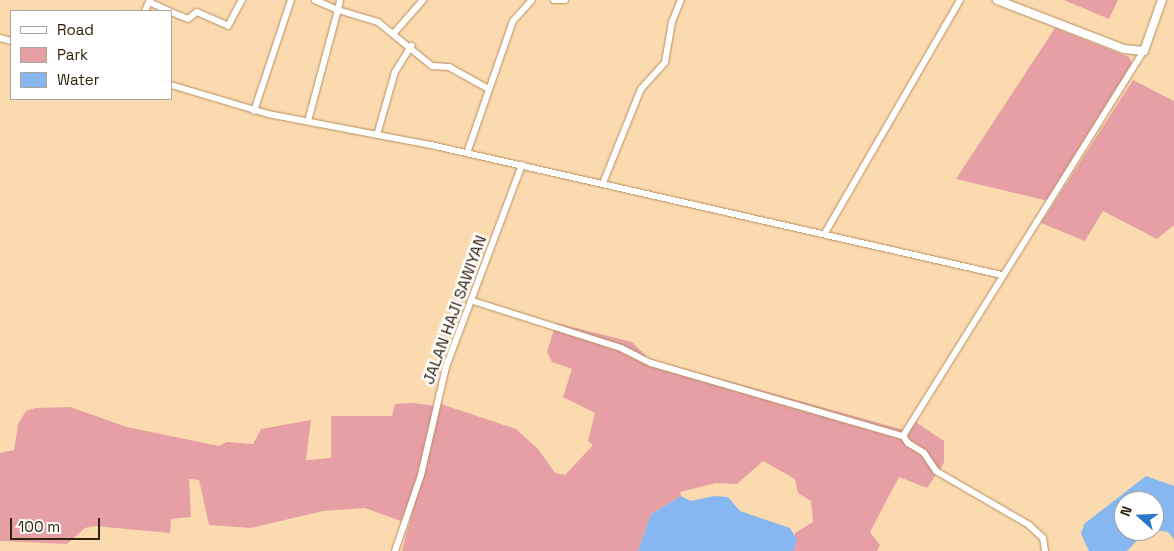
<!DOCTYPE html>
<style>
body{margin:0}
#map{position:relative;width:1174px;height:551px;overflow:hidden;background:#fcdab0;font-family:"Space Grotesk",sans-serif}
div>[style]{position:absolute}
.green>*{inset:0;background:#e59fa5}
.water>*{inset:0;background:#86b7f0}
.roads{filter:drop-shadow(0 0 1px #b58e5c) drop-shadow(0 0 1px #b58e5c)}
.minor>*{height:6px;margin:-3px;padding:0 3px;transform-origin:3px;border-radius:3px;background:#fff}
.tertiary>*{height:8px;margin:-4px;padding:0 4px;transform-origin:4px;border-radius:4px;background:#fff}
span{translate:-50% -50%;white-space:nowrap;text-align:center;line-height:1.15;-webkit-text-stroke:5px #fff;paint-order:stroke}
.street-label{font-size:16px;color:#30210b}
.legend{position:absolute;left:10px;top:10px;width:162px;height:90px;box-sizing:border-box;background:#fff;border:1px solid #aca69d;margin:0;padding:6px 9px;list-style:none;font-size:15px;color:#30210b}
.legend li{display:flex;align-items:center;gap:10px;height:25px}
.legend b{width:25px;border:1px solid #aca69d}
.north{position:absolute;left:1114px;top:491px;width:50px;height:50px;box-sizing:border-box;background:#fff;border:1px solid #aca69d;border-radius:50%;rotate:290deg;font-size:14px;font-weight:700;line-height:20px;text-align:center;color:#30210b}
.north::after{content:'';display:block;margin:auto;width:18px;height:22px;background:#2b77c7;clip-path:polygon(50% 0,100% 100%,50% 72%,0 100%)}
.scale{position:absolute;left:10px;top:518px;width:90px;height:22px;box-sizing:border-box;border:2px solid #30210b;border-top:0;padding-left:6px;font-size:15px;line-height:18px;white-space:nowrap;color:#30210b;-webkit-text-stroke:4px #fff;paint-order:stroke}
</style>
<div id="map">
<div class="green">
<div style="clip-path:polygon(1064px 0,1118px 0,1109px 19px)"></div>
<div style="clip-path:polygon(1055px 28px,1129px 57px,1132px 63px,1048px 201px,956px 179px)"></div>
<div style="clip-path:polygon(1133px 80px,1174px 101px,1174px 225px,1157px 239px,1103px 211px,1085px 241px,1041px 223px)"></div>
<div style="clip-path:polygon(556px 323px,632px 342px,649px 359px,904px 430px,911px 419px,944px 441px,944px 463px,927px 488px,899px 477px,870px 532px,880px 545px,877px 551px,793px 551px,795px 533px,813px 522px,811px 501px,798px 493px,795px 479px,763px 461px,737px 484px,716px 483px,680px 492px,681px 496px,651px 514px,638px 551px,402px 551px,441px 404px,516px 429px,538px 449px,555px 473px,565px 475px,593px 445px,588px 441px,595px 413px,563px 397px,572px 369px,552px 362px,547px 352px)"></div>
<div style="clip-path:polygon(413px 403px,436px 406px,418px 483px,401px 521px,365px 508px,323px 511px,251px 528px,209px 525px,199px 480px,189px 479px,191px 517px,171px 519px,170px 533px,94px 526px,85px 528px,67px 544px,0 541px,0 453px,14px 450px,18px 424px,26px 411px,35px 408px,70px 407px,127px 427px,219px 446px,227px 442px,253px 444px,261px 429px,311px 420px,306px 460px,331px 458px,331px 416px,392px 416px,395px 404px)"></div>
</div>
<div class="water">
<div style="clip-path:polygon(1146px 476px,1174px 486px,1174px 539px,1168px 532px,1154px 530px,1154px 501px,1124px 501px,1124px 531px,1146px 531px,1127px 551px,1089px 551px,1081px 534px,1084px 524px)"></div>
<div style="clip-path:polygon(681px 496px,691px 501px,714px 496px,728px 497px,740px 511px,790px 528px,797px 540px,793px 551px,638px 551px,651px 514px)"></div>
</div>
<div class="roads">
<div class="minor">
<div style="left:340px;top:0;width:10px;rotate:101deg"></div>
<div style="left:338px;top:10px;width:42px;rotate:16.7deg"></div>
<div style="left:378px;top:22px;width:70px;rotate:39.2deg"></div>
<div style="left:432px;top:66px;width:17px;rotate:3deg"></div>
<div style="left:449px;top:67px;width:43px;rotate:28.9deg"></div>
<div style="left:554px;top:0;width:11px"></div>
<div style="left:149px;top:2px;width:22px;rotate:24deg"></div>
<div style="left:145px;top:11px;width:12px;rotate:-66deg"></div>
<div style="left:171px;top:12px;width:18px;rotate:22deg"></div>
<div style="left:188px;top:19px;width:11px;rotate:-38deg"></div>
<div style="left:197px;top:12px;width:34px;rotate:24deg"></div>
<div style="left:228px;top:26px;width:30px;rotate:-62deg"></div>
<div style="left:394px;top:33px;width:44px;rotate:-48.7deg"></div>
<div style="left:0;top:38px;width:11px;rotate:15deg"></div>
<div style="left:171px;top:85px;width:101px;rotate:16.6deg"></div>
<div style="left:268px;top:114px;width:166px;rotate:10.8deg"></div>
<div style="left:431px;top:145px;width:586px;rotate:12.83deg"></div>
<div style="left:254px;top:111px;width:117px;rotate:-71.6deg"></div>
<div style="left:308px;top:121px;width:115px;rotate:-74.9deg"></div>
<div style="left:338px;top:10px;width:25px;rotate:-157deg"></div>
<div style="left:377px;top:135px;width:66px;rotate:-74.1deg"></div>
<div style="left:395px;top:72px;width:31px;rotate:-58deg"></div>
<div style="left:467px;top:153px;width:140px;rotate:-70.8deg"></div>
<div style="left:513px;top:21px;width:28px;rotate:-48deg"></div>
<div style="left:603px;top:183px;width:101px;rotate:-68deg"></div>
<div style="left:641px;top:89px;width:36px;rotate:-48deg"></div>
<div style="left:665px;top:62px;width:41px;rotate:-80.1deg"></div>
<div style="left:672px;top:22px;width:24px;rotate:-68deg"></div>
<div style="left:825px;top:233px;width:269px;rotate:-59.9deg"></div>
<div style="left:473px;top:301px;width:155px;rotate:17.6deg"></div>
<div style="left:621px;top:348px;width:34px;rotate:27deg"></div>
<div style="left:651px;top:363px;width:262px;rotate:16.2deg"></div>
<div style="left:903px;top:436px;width:9px;rotate:54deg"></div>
<div style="left:908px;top:443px;width:19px;rotate:32deg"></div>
<div style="left:924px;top:453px;width:22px;rotate:56deg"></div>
<div style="left:936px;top:471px;width:108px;rotate:30.1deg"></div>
<div style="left:1029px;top:525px;width:19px;rotate:43deg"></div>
<div style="left:1043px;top:538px;width:13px;rotate:81deg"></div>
<div style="left:903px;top:436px;width:454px;rotate:-58deg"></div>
<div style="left:395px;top:551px;width:80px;rotate:-71.1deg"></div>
<div style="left:421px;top:475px;width:111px;rotate:-77deg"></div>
<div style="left:446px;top:367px;width:216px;rotate:-69.4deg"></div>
</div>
<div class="tertiary">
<div style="left:997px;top:0;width:136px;rotate:21.1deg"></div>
<div style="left:1124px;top:49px;width:20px;rotate:6deg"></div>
<div style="left:1144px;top:51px;width:54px;rotate:-70.6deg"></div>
</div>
</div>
<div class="street-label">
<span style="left:455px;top:310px;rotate:-70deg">JALAN HAJI SAWIYAN</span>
</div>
<ul class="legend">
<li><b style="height:6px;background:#fff"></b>Road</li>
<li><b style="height:14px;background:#e59fa5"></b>Park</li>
<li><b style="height:14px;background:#86b7f0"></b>Water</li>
</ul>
<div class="north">N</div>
<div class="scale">100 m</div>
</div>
